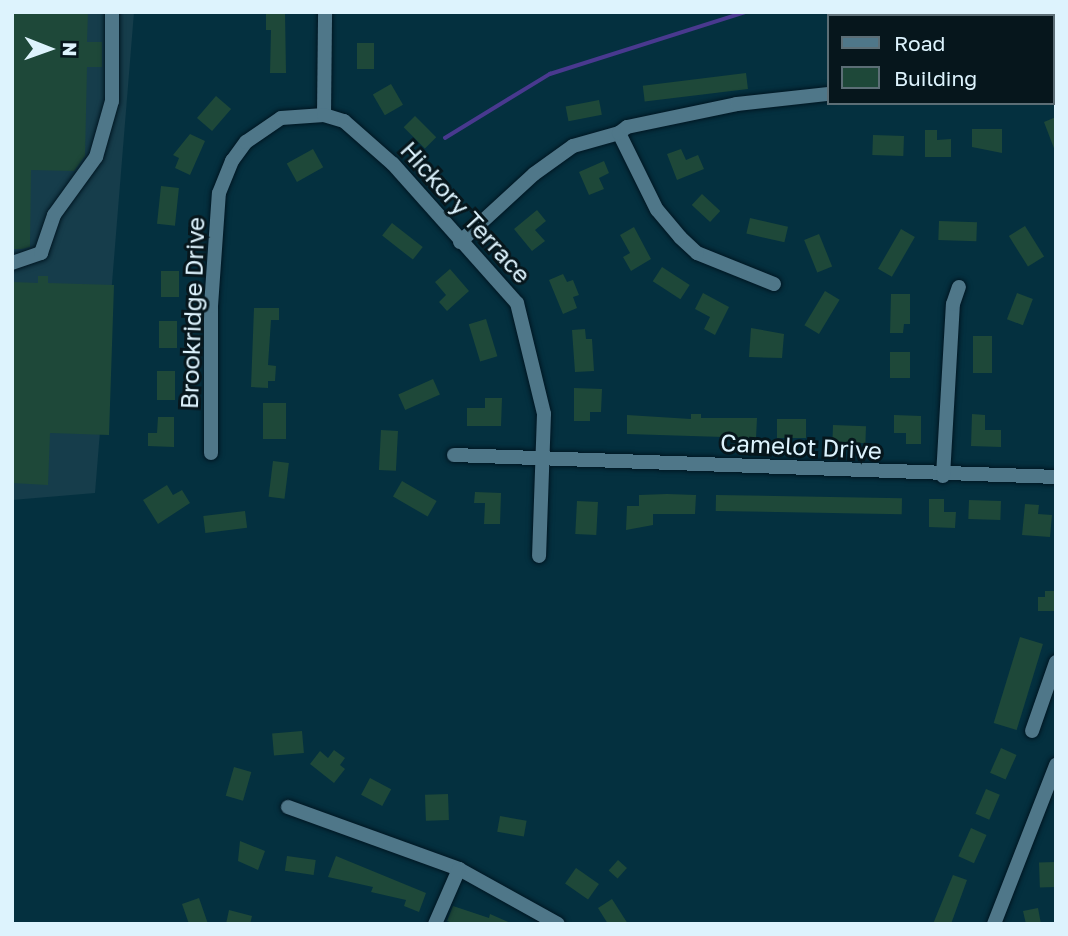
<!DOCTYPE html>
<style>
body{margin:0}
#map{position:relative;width:1068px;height:936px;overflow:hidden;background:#04303f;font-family:"Golos Text",sans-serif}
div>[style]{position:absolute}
.built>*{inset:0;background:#163d4b}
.stream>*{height:3.5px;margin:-1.75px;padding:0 1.75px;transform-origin:1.75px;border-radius:1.75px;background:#49398f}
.building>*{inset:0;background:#1e4839;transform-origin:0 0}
.roads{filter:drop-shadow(0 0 2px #001622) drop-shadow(0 0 2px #001622)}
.minor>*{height:14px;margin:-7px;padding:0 7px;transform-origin:7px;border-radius:7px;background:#4f7789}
span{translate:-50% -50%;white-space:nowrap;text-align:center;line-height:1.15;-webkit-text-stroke:6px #06161c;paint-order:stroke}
.street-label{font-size:24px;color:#ddf3fd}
.frame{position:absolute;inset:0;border:14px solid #ddf3fd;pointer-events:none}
.legend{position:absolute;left:827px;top:14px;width:228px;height:91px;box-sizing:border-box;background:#06161c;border:2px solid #5c6e76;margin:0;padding:9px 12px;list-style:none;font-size:21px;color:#ddf3fd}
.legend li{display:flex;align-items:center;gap:14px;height:35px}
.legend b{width:35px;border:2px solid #5c6e76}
.north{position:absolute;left:14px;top:14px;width:70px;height:70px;-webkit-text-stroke:5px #06161c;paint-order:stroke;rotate:91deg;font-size:19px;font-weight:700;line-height:28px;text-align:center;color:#ddf3fd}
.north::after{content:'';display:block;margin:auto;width:24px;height:32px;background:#ddf3fd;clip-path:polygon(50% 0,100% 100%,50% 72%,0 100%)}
</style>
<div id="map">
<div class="built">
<div style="clip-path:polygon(12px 12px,134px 12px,95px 493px,12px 500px)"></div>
</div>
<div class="stream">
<div style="left:445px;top:138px;width:123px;rotate:-31.4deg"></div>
<div style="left:550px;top:74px;width:206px;rotate:-17.6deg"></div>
</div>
<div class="building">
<div style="clip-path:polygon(12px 12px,88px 12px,87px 42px,102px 42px,102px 67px,87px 67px,85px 156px,74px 171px,31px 170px,30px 247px,22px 249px,12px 249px)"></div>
<div style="clip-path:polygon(266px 12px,285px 12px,286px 73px,270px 73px,271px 30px,266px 30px)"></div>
<div style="left:357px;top:43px;width:17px;height:26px"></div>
<div style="left:746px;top:73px;width:16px;height:104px;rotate:83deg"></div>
<div style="left:391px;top:84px;width:24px;height:21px;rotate:60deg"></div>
<div style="left:216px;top:96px;width:20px;height:29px;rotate:41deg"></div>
<div style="left:599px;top:100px;width:15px;height:34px;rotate:79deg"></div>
<div style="left:415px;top:116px;width:30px;height:16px;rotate:45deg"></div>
<div style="clip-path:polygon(1056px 117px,1056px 151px,1055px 151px,1044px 122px)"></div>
<div style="clip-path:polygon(972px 129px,1002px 129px,1002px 153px,972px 147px)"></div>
<div style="clip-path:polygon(925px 130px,937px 130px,937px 140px,951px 139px,951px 157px,925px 157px)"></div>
<div style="clip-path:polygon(190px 134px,205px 141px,190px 175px,175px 168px,179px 158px,173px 155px)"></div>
<div style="left:873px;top:135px;width:31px;height:20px;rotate:2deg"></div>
<div style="left:313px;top:149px;width:21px;height:30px;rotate:61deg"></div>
<div style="clip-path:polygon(681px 149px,686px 160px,698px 155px,704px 169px,677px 180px,667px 154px)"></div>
<div style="clip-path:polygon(604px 161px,609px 173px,599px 178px,604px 189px,589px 195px,579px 172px)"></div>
<div style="left:161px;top:186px;width:18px;height:38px;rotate:6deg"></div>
<div style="left:702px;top:194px;width:25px;height:15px;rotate:43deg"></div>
<div style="clip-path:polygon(537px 210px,546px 221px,535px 230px,545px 241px,532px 251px,514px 229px)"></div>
<div style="left:750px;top:218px;width:39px;height:16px;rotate:13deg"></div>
<div style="left:939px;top:221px;width:38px;height:19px;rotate:2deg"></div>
<div style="left:392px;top:223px;width:39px;height:16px;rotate:38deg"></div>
<div style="left:1025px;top:226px;width:36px;height:19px;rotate:58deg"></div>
<div style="clip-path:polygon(634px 227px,651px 259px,631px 271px,623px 257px,630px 253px,620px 235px)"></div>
<div style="left:901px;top:229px;width:16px;height:46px;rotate:30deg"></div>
<div style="left:819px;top:234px;width:35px;height:16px;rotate:68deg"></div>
<div style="left:662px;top:267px;width:33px;height:17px;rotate:33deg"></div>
<div style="clip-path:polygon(450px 269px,469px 291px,447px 311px,439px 302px,446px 295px,435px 282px)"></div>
<div style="left:161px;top:271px;width:18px;height:26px"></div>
<div style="clip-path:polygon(563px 274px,567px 282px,573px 280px,579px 295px,573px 297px,577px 308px,563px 314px,549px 280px)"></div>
<div style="clip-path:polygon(38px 276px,48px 276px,48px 283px,114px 285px,109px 435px,50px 433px,48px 485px,12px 483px,12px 282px,38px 283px)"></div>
<div style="left:825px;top:291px;width:17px;height:40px;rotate:31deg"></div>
<div style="clip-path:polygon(703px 293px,729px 307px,715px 335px,704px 329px,710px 317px,695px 309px)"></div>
<div style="left:1017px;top:293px;width:17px;height:28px;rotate:21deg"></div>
<div style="clip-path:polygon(891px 294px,910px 294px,910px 324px,904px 324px,903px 333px,890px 333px)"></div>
<div style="clip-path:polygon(254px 308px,279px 308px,279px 320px,271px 320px,268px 365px,276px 366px,275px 381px,268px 381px,268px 388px,251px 387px)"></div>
<div style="left:486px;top:319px;width:39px;height:18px;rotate:73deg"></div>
<div style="left:159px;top:321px;width:18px;height:27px"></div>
<div style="clip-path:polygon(751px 328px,784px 334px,782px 358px,749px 357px)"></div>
<div style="clip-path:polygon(585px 329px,586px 339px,592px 339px,594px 371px,575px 372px,572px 330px)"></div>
<div style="left:973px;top:336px;width:19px;height:37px"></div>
<div style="left:890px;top:352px;width:20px;height:26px"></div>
<div style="left:157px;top:371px;width:18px;height:29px"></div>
<div style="left:433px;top:379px;width:17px;height:38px;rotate:66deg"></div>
<div style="clip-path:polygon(574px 388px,602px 389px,601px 412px,590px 412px,590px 421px,574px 421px)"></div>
<div style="clip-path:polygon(485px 398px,502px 398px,501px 426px,467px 426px,467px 408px,485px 408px)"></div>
<div style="left:263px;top:403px;width:23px;height:36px"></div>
<div style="clip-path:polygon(691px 414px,701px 414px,701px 418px,757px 418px,756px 438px,627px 434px,627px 415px,691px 419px)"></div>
<div style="clip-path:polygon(972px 414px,985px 415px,985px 430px,1001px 430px,1001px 447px,971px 446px)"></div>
<div style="clip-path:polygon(894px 415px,921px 416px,921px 444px,906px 444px,906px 433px,894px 433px)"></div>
<div style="clip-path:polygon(158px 417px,174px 417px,174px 447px,148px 446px,148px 433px,157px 433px)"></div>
<div style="left:777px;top:419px;width:29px;height:19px"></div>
<div style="left:833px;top:425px;width:33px;height:17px;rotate:2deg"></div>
<div style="left:381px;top:430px;width:17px;height:40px;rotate:3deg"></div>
<div style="left:273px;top:461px;width:16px;height:36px;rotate:7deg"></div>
<div style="left:402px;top:481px;width:40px;height:18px;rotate:30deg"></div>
<div style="clip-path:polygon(167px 485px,173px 495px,182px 490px,190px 503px,158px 524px,143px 500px)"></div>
<div style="clip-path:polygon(475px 492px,501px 493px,500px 524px,484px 524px,485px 503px,474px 503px)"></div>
<div style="clip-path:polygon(667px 494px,696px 495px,695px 514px,653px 514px,653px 525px,626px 530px,627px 506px,639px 506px,639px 495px)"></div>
<div style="left:716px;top:495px;width:186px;height:16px;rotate:1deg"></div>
<div style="clip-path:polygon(929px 499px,944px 499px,944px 512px,956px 512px,955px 528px,929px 527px)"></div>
<div style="left:969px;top:500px;width:32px;height:19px;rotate:2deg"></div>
<div style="left:577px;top:501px;width:21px;height:33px;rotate:3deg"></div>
<div style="clip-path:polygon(1025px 504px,1039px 505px,1038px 514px,1052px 515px,1050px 537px,1022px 535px)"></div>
<div style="left:245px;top:511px;width:17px;height:42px;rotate:83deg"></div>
<div style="clip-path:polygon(1045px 591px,1056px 591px,1056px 611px,1038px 611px,1038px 597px,1045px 597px)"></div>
<div style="left:1020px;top:637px;width:24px;height:90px;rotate:17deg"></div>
<div style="left:302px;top:731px;width:22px;height:30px;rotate:85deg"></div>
<div style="left:1001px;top:748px;width:17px;height:27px;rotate:24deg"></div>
<div style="clip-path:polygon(334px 750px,345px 758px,340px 765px,345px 769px,334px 783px,310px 764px,320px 751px,328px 758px)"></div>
<div style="left:234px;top:767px;width:18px;height:30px;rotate:16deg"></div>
<div style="left:370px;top:778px;width:24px;height:19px;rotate:28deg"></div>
<div style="left:986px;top:789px;width:15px;height:27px;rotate:23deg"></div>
<div style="left:448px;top:794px;width:26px;height:23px;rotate:88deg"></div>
<div style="left:500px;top:816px;width:27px;height:16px;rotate:10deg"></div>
<div style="left:971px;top:828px;width:17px;height:31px;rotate:24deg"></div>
<div style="clip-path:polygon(240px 841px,265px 851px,258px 870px,238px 861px)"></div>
<div style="left:287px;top:856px;width:29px;height:15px;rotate:8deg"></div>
<div style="clip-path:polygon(336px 856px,426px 893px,419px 912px,404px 906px,406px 900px,371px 892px,373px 887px,328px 877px)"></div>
<div style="left:618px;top:860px;width:12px;height:14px;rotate:42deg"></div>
<div style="left:1055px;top:862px;width:25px;height:16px;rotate:88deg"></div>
<div style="left:576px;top:868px;width:28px;height:19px;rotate:35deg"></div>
<div style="clip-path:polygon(953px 875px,967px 880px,951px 924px,933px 924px)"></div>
<div style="clip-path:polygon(199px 898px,208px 924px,189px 924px,182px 904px)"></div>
<div style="clip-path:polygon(612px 899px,628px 924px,608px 924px,598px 908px)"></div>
<div style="clip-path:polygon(453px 906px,489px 918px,490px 914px,513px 924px,455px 924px,447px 921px)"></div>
<div style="clip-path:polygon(1038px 908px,1041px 924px,1026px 924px,1023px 911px)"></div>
<div style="clip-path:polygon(229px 910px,252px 916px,250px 924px,226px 924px)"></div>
</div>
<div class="roads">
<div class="minor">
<div style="left:1052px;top:89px;width:4px"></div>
<div style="left:324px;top:115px;width:103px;rotate:-89.4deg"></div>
<div style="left:460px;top:242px;width:100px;rotate:-42.6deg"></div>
<div style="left:534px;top:174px;width:48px;rotate:-35.7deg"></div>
<div style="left:573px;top:146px;width:48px;rotate:-15.8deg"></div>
<div style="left:12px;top:263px;width:31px;rotate:-19deg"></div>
<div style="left:41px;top:253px;width:40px;rotate:-71.1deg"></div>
<div style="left:54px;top:215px;width:72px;rotate:-54.1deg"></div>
<div style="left:96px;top:157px;width:58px;rotate:-74.1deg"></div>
<div style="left:112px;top:101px;width:89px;rotate:-90deg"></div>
<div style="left:774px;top:284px;width:83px;rotate:-158.1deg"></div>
<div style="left:697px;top:253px;width:23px;rotate:-137deg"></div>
<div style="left:680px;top:237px;width:35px;rotate:-130deg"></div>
<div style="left:657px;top:210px;width:86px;rotate:-116.3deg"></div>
<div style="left:619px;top:133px;width:10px;rotate:-37deg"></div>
<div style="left:627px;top:127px;width:112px;rotate:-11.8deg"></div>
<div style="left:737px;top:104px;width:92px;rotate:-6.3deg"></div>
<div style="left:211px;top:453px;width:147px;rotate:-90deg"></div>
<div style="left:211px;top:306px;width:113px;rotate:-86deg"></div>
<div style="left:219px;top:193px;width:35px;rotate:-68deg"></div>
<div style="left:232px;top:161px;width:24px;rotate:-54deg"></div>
<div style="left:246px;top:142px;width:42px;rotate:-34.4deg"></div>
<div style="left:281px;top:118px;width:43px;rotate:-4deg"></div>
<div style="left:324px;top:115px;width:21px;rotate:17deg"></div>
<div style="left:344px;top:121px;width:65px;rotate:41.3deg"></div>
<div style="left:393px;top:164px;width:186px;rotate:48.3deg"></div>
<div style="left:517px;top:303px;width:114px;rotate:76.3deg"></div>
<div style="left:544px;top:414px;width:142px;rotate:92deg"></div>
<div style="left:454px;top:455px;width:602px;rotate:2.09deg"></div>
<div style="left:943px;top:476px;width:172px;rotate:-86.7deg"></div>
<div style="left:953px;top:304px;width:18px;rotate:-71deg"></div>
<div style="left:1032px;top:731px;width:73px;rotate:-70.8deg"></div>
<div style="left:288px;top:807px;width:182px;rotate:19.9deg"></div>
<div style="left:459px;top:869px;width:113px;rotate:29.1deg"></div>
<div style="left:435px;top:924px;width:60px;rotate:-66.4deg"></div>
<div style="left:994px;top:924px;width:171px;rotate:-68.7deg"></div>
</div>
</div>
<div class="street-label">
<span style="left:466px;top:212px;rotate:48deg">Hickory Terrace</span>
<span style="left:192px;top:313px;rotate:-88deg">Brookridge Drive</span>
<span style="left:801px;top:446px;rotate:3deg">Camelot Drive</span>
</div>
<div class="frame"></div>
<ul class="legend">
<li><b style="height:9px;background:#4f7789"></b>Road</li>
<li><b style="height:19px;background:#1e4839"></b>Building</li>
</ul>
<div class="north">N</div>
</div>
